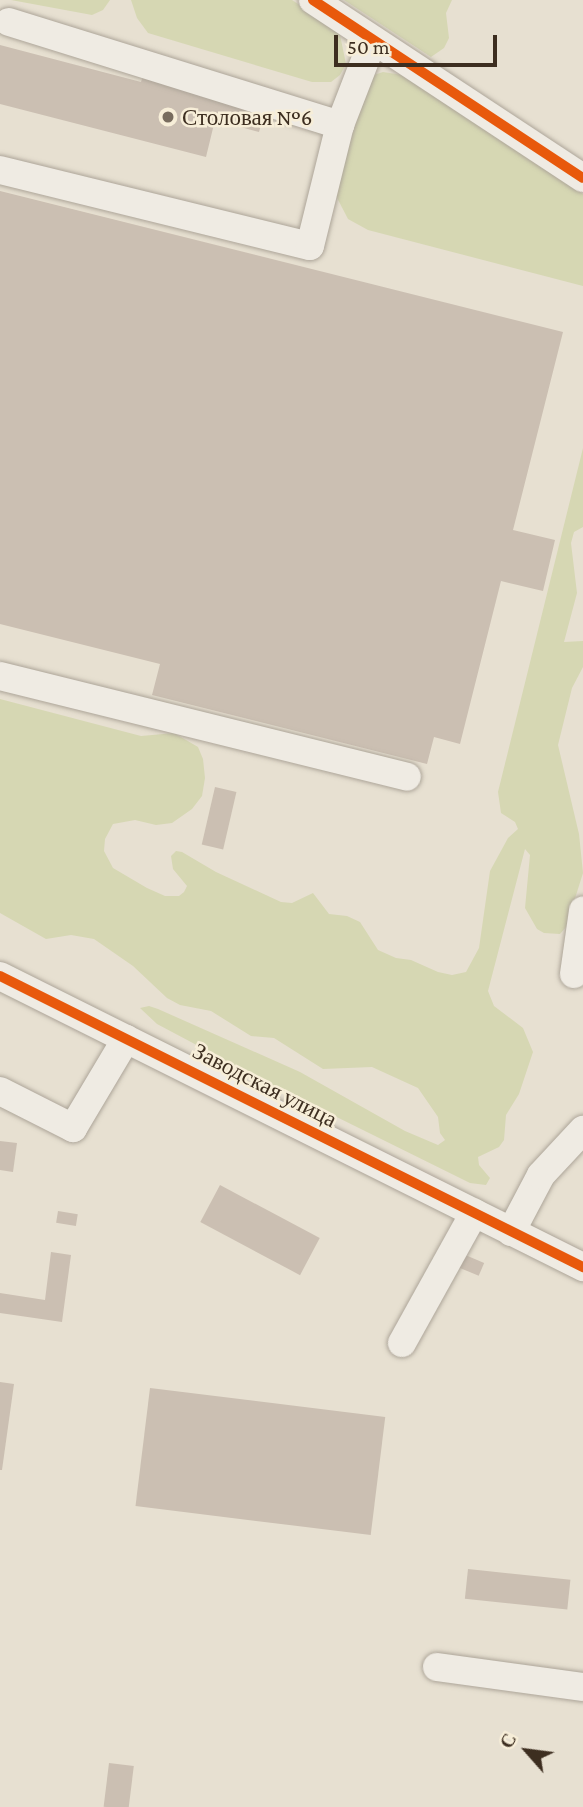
<!DOCTYPE html>
<meta charset="utf-8">
<style>
body{margin:0}
#map{position:relative;width:583px;height:1807px;overflow:hidden;background:#e7e0d1;font-family:"Crimson Pro",serif}
div>[style]{position:absolute}
.green>*{inset:0;background:#d6d7b3}
.building>*{inset:0;background:#cbbfb2;transform-origin:0 0}
.roads{filter:drop-shadow(0 0 2px #ada599) drop-shadow(0 0 2px #ada599)}
.minor>*{height:28px;margin:-14px;padding:0 14px;transform-origin:14px;border-radius:14px;background:#efebe3}
.cycleway>*{height:10px;margin:-5px;padding:0 5px;transform-origin:5px;border-radius:5px;background:#e8590c}
.dots>*{width:19px;height:19px;translate:-50% -50%;box-sizing:border-box;border:4px solid #f7eed8;border-radius:50%}
span{translate:-50% -50%;white-space:nowrap;text-align:center;line-height:1.15;-webkit-text-stroke:5px #f7eed8;paint-order:stroke}
.poi-label{font-size:23px;color:#3d2e20}
.left{translate:0 -50%;text-align:left}
.street-label{font-size:23px;color:#3d2e20}
.north{position:absolute;left:492px;top:1716px;width:70px;height:70px;-webkit-text-stroke:5px #f7eed8;paint-order:stroke;rotate:298deg;font-size:19px;font-weight:700;line-height:28px;text-align:center;color:#3d2e20}
.north::after{content:'';display:block;margin:auto;width:24px;height:32px;background:#3d2e20;clip-path:polygon(50% 0,100% 100%,50% 72%,0 100%)}
.scale{position:absolute;left:334px;top:35px;width:163px;height:32px;box-sizing:border-box;border:4px solid #3d2e20;border-top:0;padding-left:9px;font-size:21px;line-height:24px;white-space:nowrap;color:#3d2e20;-webkit-text-stroke:5px #f7eed8;paint-order:stroke}
</style>
<div id="map">
<div class="green">
<div style="clip-path:polygon(11px 0,110px 0,103px 10px,92px 15px)"></div>
<div style="clip-path:polygon(131px 0,292px 0,332px 26px,340px 35px,346px 64px,340px 75px,331px 82px,312px 82px,148px 33px,137px 18px)"></div>
<div style="clip-path:polygon(344px 0,452px 0,446px 13px,449px 38px,444px 48px,431px 57px)"></div>
<div style="clip-path:polygon(383px 72px,402px 75px,583px 194px,583px 286px,368px 230px,348px 219px,334px 192px,371px 76px)"></div>
<div style="clip-path:polygon(583px 448px,583px 527px,574px 532px,571px 543px,577px 593px,564px 642px,583px 641px,583px 667px,572px 688px,558px 745px,579px 834px,583px 873px,566px 927px,560px 934px,544px 933px,537px 929px,525px 908px,530px 855px,525px 849px,488px 991px,494px 1006px,523px 1028px,533px 1052px,519px 1094px,506px 1115px,504px 1140px,499px 1147px,478px 1157px,479px 1165px,490px 1178px,486px 1185px,470px 1183px,270px 1084px,157px 1024px,140px 1008px,149px 1006px,158px 1009px,300px 1072px,405px 1131px,438px 1145px,445px 1140px,440px 1133px,438px 1117px,418px 1088px,372px 1067px,323px 1069px,274px 1038px,251px 1036px,211px 1011px,180px 1005px,167px 998px,133px 966px,94px 939px,71px 935px,46px 939px,0 913px,0 699px,141px 736px,174px 733px,198px 747px,203px 759px,205px 778px,202px 796px,192px 809px,172px 823px,156px 825px,135px 820px,113px 824px,105px 839px,104px 851px,113px 868px,147px 888px,165px 896px,179px 896px,184px 892px,187px 886px,173px 869px,171px 856px,176px 851px,182px 852px,216px 872px,281px 902px,292px 903px,313px 893px,329px 914px,347px 916px,360px 922px,378px 950px,396px 958px,411px 960px,438px 972px,452px 975px,466px 972px,479px 948px,490px 871px,508px 838px,518px 829px,515px 822px,501px 813px,498px 792px)"></div>
</div>
<div class="building">
<div style="clip-path:polygon(0 45px,141px 82px,145px 70px,265px 110px,259px 132px,215px 120px,206px 157px,0 104px)"></div>
<div style="clip-path:polygon(0 191px,563px 332px,513px 530px,555px 540px,543px 591px,501px 581px,460px 744px,434px 737px,427px 764px,152px 695px,160px 664px,0 624px)"></div>
<div style="left:215px;top:787px;width:22px;height:59px;rotate:13deg"></div>
<div style="clip-path:polygon(0 1141px,17px 1143px,13px 1172px,0 1170px)"></div>
<div style="left:220px;top:1185px;width:113px;height:42px;rotate:28deg"></div>
<div style="left:58px;top:1211px;width:20px;height:12px;rotate:9deg"></div>
<div style="clip-path:polygon(51px 1252px,71px 1255px,62px 1322px,0 1313px,0 1293px,45px 1300px)"></div>
<div style="left:463px;top:1254px;width:23px;height:14px;rotate:23deg"></div>
<div style="clip-path:polygon(0 1382px,14px 1384px,2px 1470px,0 1470px)"></div>
<div style="left:150px;top:1388px;width:237px;height:119px;rotate:7deg"></div>
<div style="left:468px;top:1569px;width:103px;height:30px;rotate:6deg"></div>
<div style="left:109px;top:1763px;width:25px;height:44px;rotate:7deg"></div>
</div>
<div class="roads">
<div class="minor">
<div style="left:313px;top:0;width:323px;rotate:33.4deg"></div>
<div style="left:9px;top:22px;width:347px;rotate:17.3deg"></div>
<div style="left:0;top:170px;width:319px;rotate:13.8deg"></div>
<div style="left:310px;top:246px;width:125px;rotate:-76.1deg"></div>
<div style="left:340px;top:125px;width:91px;rotate:-68.8deg"></div>
<div style="left:0;top:676px;width:419px;rotate:13.9deg"></div>
<div style="left:574px;top:974px;width:64px;rotate:-81.9deg"></div>
<div style="left:0;top:976px;width:652px;rotate:26.53deg"></div>
<div style="left:0;top:1091px;width:82px;rotate:26.9deg"></div>
<div style="left:73px;top:1128px;width:104px;rotate:-59.2deg"></div>
<div style="left:511px;top:1232px;width:64px;rotate:-62.2deg"></div>
<div style="left:541px;top:1175px;width:62px;rotate:-47deg"></div>
<div style="left:402px;top:1343px;width:149px;rotate:-61deg"></div>
<div style="left:437px;top:1667px;width:147px;rotate:7.8deg"></div>
</div>
</div>
<div class="cycleway">
<div style="left:313px;top:0;width:323px;rotate:33.4deg"></div>
<div style="left:0;top:976px;width:652px;rotate:26.53deg"></div>
</div>
<div class="dots">
<div style="left:168px;top:117px;background:#786c5e"></div>
</div>
<div class="poi-label">
<span class="left" style="left:182px;top:117px">Столовая №6</span>
</div>
<div class="street-label">
<span style="left:265px;top:1085px;rotate:27deg">Заводская улица</span>
</div>
<div class="north">С</div>
<div class="scale">50 m</div>
</div>
